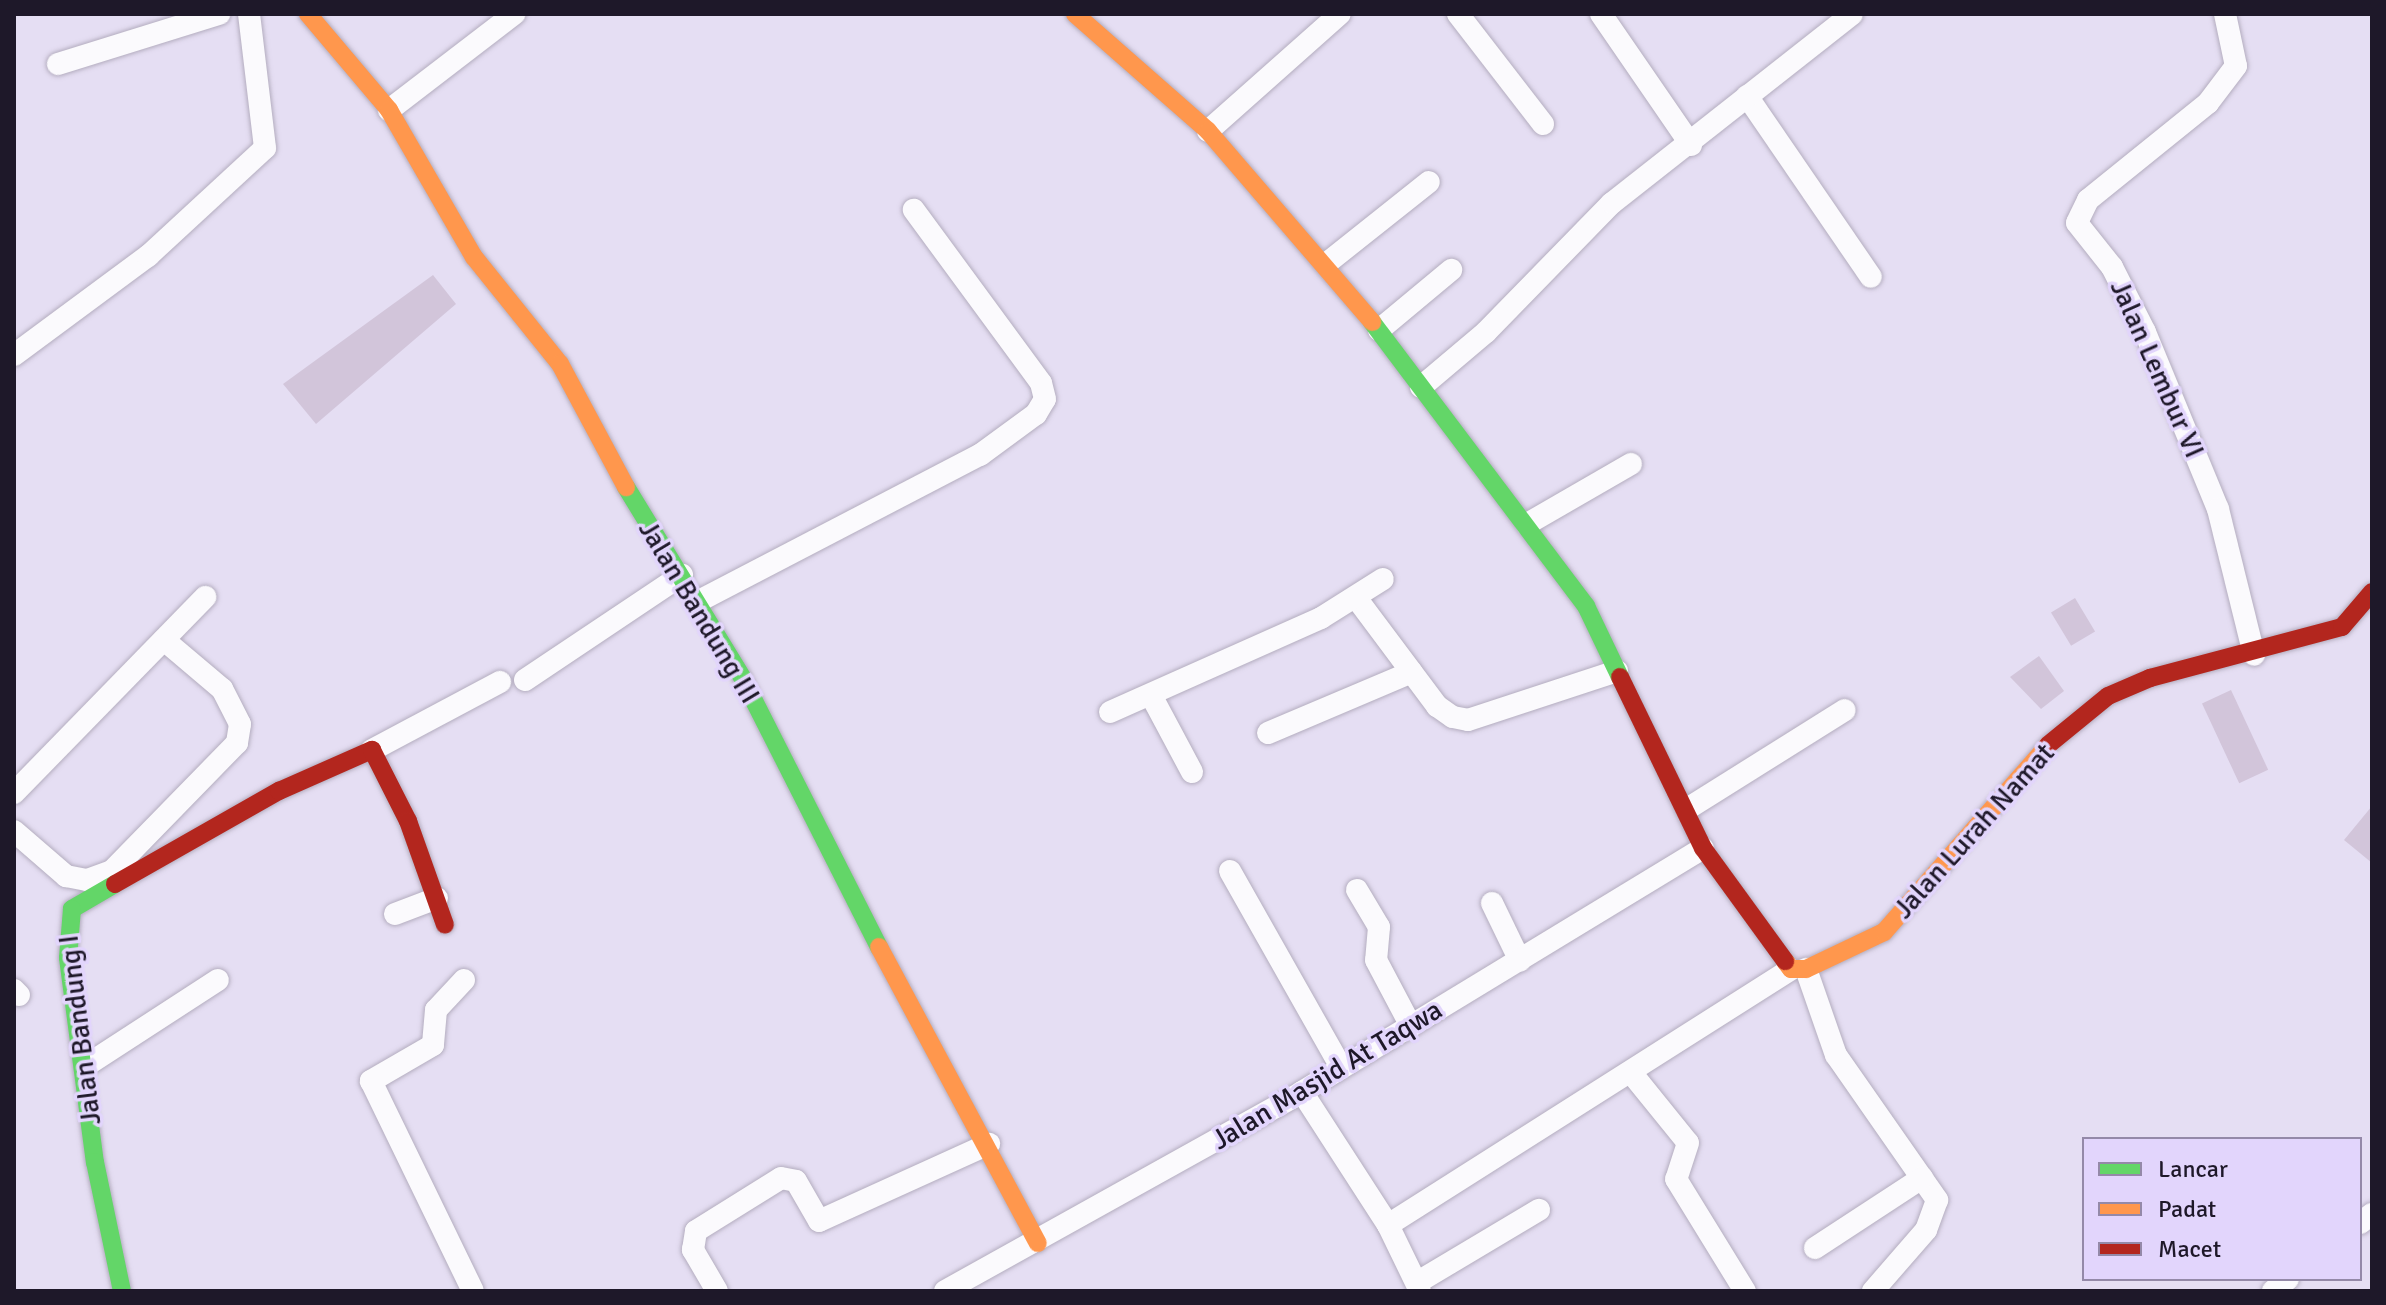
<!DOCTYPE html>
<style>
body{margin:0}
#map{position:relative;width:2386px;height:1305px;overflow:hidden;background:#e5def3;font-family:Signika,sans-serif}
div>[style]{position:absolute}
.building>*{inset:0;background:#d2c5da;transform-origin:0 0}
.roads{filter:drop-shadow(0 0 2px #b4adbf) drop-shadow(0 0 2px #b4adbf)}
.street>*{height:22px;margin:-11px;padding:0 11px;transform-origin:11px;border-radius:11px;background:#fbfafd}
.fast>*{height:18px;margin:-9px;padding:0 9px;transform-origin:9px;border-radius:9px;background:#63d668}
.slow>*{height:18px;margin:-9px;padding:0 9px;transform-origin:9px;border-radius:9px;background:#ff974d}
.jam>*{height:18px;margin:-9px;padding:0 9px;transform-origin:9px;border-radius:9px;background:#b3261e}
span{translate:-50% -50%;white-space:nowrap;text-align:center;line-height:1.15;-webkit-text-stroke:7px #e2d5fc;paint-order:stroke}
.street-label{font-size:28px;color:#1e1829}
.frame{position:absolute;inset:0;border:16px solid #1e1829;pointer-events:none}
.legend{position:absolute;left:2082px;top:1137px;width:280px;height:144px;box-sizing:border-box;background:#e2d5fc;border:2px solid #9489a8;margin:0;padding:10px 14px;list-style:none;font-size:24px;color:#1e1829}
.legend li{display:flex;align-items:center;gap:16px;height:40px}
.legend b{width:40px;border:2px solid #9489a8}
</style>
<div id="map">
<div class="building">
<div style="clip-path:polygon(433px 275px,456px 304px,316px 424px,283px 384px)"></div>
<div style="left:2075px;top:598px;width:39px;height:28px;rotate:59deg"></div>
<div style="clip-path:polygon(2039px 656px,2064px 691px,2041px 709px,2010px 677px)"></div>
<div style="left:2231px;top:690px;width:88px;height:32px;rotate:65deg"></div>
<div style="clip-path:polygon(2372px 806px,2372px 863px,2344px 840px)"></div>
</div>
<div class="roads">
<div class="street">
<div style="left:1458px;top:14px;width:139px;rotate:52.3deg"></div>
<div style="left:1601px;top:14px;width:159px;rotate:55.5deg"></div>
<div style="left:2225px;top:14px;width:53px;rotate:78.1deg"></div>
<div style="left:2236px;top:66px;width:46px;rotate:127.1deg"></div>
<div style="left:2208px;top:103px;width:154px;rotate:141.1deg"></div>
<div style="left:2088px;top:200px;width:25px;rotate:116deg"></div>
<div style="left:2077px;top:223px;width:56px;rotate:51.5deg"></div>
<div style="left:2112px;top:267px;width:73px;rotate:63.1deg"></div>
<div style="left:2145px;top:332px;width:191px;rotate:67.6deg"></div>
<div style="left:2218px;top:509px;width:150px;rotate:76.1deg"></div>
<div style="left:58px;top:64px;width:169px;rotate:-17.3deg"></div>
<div style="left:1747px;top:96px;width:219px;rotate:55.6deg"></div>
<div style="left:389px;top:110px;width:158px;rotate:-37.5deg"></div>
<div style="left:1208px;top:131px;width:176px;rotate:-41.6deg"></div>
<div style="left:1327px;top:263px;width:130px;rotate:-38.5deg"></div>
<div style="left:1379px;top:330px;width:94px;rotate:-39.8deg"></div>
<div style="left:14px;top:355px;width:167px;rotate:-36.5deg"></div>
<div style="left:148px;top:256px;width:159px;rotate:-42.7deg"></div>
<div style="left:265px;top:148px;width:135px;rotate:-96.8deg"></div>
<div style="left:1421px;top:387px;width:85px;rotate:-40.2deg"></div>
<div style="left:1486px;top:332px;width:180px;rotate:-45.7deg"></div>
<div style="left:1612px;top:203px;width:305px;rotate:-38.2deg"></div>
<div style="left:1527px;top:524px;width:120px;rotate:-30deg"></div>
<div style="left:1357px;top:599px;width:134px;rotate:53.2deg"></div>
<div style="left:1437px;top:706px;width:19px;rotate:35deg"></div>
<div style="left:1453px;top:717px;width:15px;rotate:11deg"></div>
<div style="left:1468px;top:720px;width:157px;rotate:-18.2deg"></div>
<div style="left:699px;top:601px;width:317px;rotate:-27.5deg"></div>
<div style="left:980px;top:455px;width:69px;rotate:-36.2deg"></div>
<div style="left:1036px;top:414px;width:17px;rotate:-59deg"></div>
<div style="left:1045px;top:399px;width:16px;rotate:-104deg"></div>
<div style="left:1041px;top:383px;width:215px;rotate:-126.3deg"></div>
<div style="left:525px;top:680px;width:189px;rotate:-33.8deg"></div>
<div style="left:1152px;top:697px;width:85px;rotate:61.9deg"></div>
<div style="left:1110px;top:712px;width:231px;rotate:-24deg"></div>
<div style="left:1321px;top:618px;width:73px;rotate:-32.2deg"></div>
<div style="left:1268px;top:733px;width:156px;rotate:-23deg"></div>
<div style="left:372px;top:750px;width:145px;rotate:-28deg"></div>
<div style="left:14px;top:793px;width:274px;rotate:-45.7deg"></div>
<div style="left:1687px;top:809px;width:186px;rotate:-32.1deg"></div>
<div style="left:14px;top:831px;width:69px;rotate:40.9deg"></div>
<div style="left:66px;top:876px;width:21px;rotate:11deg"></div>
<div style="left:87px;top:880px;width:27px;rotate:-20deg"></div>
<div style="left:112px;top:871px;width:179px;rotate:-45.7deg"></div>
<div style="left:237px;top:743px;width:19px;rotate:-81deg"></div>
<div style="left:240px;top:724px;width:39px;rotate:-117deg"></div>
<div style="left:222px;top:689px;width:76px;rotate:-139.8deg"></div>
<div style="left:1230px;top:871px;width:225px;rotate:60.5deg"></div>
<div style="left:1357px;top:890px;width:43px;rotate:59.3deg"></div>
<div style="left:1379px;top:927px;width:33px;rotate:95deg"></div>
<div style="left:1376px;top:960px;width:75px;rotate:62.1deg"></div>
<div style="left:1492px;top:903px;width:64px;rotate:64.2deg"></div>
<div style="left:395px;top:914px;width:45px;rotate:-20.9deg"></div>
<div style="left:1806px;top:969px;width:91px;rotate:70.8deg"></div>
<div style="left:1836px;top:1055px;width:177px;rotate:55.1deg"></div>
<div style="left:1937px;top:1200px;width:32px;rotate:110deg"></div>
<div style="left:1926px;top:1230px;width:81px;rotate:131deg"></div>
<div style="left:464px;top:980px;width:41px;rotate:133deg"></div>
<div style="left:436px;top:1010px;width:35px;rotate:95deg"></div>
<div style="left:433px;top:1045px;width:72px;rotate:149.9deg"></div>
<div style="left:371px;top:1081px;width:233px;rotate:64.1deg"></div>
<div style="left:14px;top:990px;width:7px;rotate:45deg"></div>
<div style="left:87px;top:1065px;width:156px;rotate:-33deg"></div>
<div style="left:1633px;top:1075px;width:87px;rotate:51deg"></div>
<div style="left:1688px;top:1143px;width:38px;rotate:108deg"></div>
<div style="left:1676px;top:1179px;width:132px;rotate:58.4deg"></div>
<div style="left:1302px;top:1092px;width:158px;rotate:57.1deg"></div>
<div style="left:1388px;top:1225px;width:73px;rotate:64.1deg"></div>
<div style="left:2360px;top:1223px;width:15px;rotate:-37deg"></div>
<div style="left:1388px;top:1225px;width:477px;rotate:-32.4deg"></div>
<div style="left:1815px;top:1248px;width:128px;rotate:-33.2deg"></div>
<div style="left:1418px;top:1282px;width:141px;rotate:-30.8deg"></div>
<div style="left:717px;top:1291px;width:48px;rotate:-120.3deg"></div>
<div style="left:693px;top:1250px;width:19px;rotate:-81deg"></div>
<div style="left:696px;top:1231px;width:100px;rotate:-31.9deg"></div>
<div style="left:781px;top:1178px;width:15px;rotate:11deg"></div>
<div style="left:796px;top:1181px;width:46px;rotate:60.1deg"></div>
<div style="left:819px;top:1221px;width:187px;rotate:-24.4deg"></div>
<div style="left:945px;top:1291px;width:409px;rotate:-29.1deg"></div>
<div style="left:1302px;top:1092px;width:469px;rotate:-31.3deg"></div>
<div style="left:2273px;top:1291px;width:19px;rotate:-39deg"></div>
</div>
<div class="fast">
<div style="left:1372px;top:322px;width:356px;rotate:53deg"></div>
<div style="left:1586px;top:606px;width:79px;rotate:64.4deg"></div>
<div style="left:626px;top:487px;width:225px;rotate:58.6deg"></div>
<div style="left:743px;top:679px;width:301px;rotate:63.1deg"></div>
<div style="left:115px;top:884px;width:50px;rotate:149.8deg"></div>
<div style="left:72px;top:909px;width:49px;rotate:94.7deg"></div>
<div style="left:68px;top:958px;width:206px;rotate:82.5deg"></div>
<div style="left:95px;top:1162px;width:132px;rotate:78.2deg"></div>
</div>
<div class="slow">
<div style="left:308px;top:14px;width:126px;rotate:49.8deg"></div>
<div style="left:389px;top:110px;width:170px;rotate:60deg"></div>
<div style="left:474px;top:257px;width:137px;rotate:51.2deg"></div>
<div style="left:560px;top:364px;width:140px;rotate:61.8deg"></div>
<div style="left:1075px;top:14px;width:177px;rotate:41.3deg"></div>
<div style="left:1208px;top:131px;width:252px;rotate:49.3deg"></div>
<div style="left:879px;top:947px;width:336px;rotate:61.8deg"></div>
<div style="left:1785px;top:961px;width:10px;rotate:53deg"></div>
<div style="left:1791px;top:969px;width:15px"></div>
<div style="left:1806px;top:969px;width:86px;rotate:-25.4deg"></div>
<div style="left:1884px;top:932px;width:249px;rotate:-48.7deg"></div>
</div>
<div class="jam">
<div style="left:1620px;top:677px;width:190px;rotate:64.1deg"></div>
<div style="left:1703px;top:848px;width:140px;rotate:54deg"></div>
<div style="left:2048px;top:745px;width:77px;rotate:-39.2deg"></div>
<div style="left:2108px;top:696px;width:46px;rotate:-23.2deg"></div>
<div style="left:2150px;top:678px;width:199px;rotate:-14.9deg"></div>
<div style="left:2342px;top:627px;width:46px;rotate:-49.4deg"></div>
<div style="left:115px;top:884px;width:189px;rotate:-29.6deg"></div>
<div style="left:279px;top:791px;width:102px;rotate:-23.8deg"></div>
<div style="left:372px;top:750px;width:80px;rotate:63.1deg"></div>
<div style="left:408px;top:821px;width:110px;rotate:70.4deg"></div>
</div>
</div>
<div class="street-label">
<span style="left:2157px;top:369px;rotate:66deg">Jalan Lembur VI</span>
<span style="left:699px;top:612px;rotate:59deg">Jalan Bandung III</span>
<span style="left:1974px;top:831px;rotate:-48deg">Jalan Lurah Namat</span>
<span style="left:80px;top:1030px;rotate:-97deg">Jalan Bandung I</span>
<span style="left:1327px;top:1075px;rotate:-31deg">Jalan Masjid At Taqwa</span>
</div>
<div class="frame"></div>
<ul class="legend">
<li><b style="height:10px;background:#63d668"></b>Lancar</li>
<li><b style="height:10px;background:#ff974d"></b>Padat</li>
<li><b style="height:10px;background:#b3261e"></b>Macet</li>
</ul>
</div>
